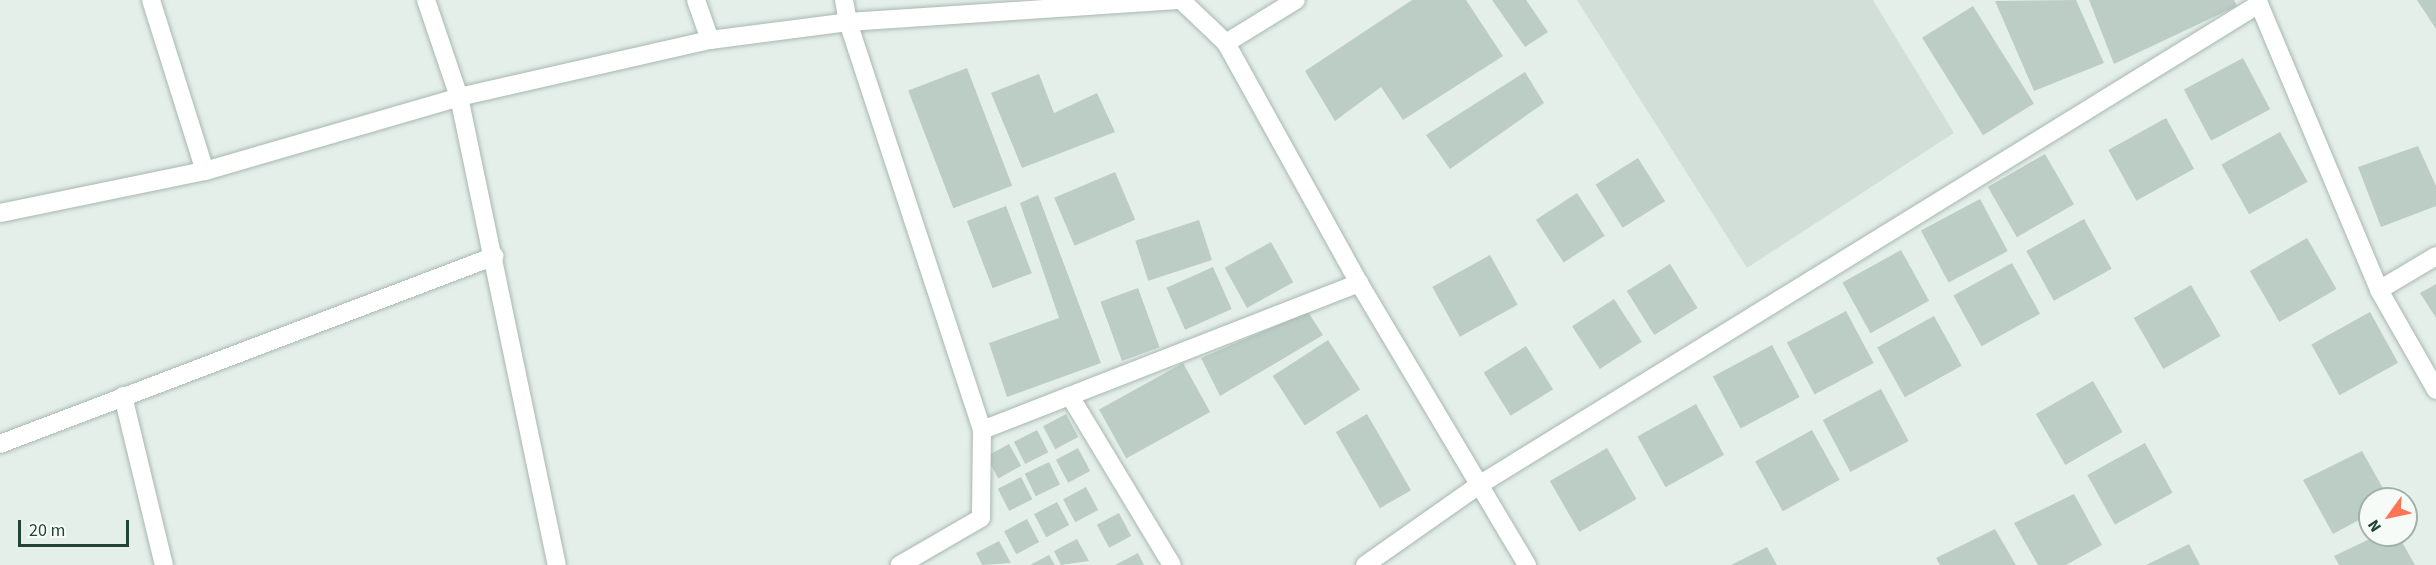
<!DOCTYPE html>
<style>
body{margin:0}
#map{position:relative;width:2436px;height:565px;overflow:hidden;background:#e5efea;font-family:"Source Sans 3",sans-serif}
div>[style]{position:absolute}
.built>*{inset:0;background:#d2dfd9}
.building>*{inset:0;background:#bccdc5;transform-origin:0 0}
.roads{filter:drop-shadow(0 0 2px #a7b8b1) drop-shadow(0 0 2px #a7b8b1)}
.minor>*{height:18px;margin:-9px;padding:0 9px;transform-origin:9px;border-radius:9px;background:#fff}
span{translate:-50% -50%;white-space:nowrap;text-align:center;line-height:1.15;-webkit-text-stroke:4.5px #f6fbf8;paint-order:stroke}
.north{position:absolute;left:2358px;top:487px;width:60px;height:60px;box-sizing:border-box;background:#f6fbf8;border:2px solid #a1b1ab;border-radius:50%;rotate:237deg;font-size:16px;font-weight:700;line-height:24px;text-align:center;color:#224338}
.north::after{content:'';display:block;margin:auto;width:21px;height:27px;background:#fd7555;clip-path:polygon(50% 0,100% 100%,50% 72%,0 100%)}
.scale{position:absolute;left:18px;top:520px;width:111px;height:27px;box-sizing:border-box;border:3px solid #224338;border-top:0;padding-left:8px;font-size:18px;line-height:21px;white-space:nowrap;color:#224338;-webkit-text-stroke:4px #f6fbf8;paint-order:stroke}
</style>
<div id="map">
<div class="built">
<div style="clip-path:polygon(1577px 0,1873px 0,1954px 133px,1747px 268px)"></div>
</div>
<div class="building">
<div style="clip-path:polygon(1412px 0,1466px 0,1503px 56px,1403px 120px,1381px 87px,1335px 121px,1305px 71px)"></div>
<div style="clip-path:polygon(1492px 0,1526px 0,1548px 32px,1525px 47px)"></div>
<div style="clip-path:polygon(2076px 0,2104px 63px,2034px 91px,1995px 1px)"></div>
<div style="clip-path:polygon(2089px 0,2234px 0,2237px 6px,2114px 64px)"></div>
<div style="clip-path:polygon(2417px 0,2436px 0,2436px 29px)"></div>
<div style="left:1973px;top:6px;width:115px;height:60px;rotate:58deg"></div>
<div style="left:2243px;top:58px;width:58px;height:67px;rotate:62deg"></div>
<div style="left:967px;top:68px;width:126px;height:63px;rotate:69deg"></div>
<div style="clip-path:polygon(1525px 72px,1544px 103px,1450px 169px,1426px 135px)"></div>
<div style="clip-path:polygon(1039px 74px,1054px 113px,1097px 93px,1115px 132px,1022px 168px,991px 93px)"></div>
<div style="left:2166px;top:118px;width:58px;height:66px;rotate:61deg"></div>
<div style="left:2280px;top:132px;width:57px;height:67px;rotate:61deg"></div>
<div style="clip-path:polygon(2418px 146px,2436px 186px,2436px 206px,2381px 227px,2358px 167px)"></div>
<div style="left:2045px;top:154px;width:58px;height:66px;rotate:60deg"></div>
<div style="left:1638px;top:158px;width:51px;height:50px;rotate:58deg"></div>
<div style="left:1115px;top:172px;width:52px;height:66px;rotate:67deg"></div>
<div style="left:1577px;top:193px;width:51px;height:49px;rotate:57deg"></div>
<div style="clip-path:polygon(1038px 195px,1101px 363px,1007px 397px,989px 343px,1059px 318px,1020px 203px)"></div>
<div style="left:1980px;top:199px;width:59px;height:67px;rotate:62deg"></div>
<div style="left:1006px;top:206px;width:72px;height:42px;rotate:69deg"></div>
<div style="left:2084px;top:219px;width:57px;height:66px;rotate:61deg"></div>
<div style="left:1199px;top:220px;width:42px;height:67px;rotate:72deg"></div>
<div style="left:2307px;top:238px;width:59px;height:66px;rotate:60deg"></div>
<div style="left:1271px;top:242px;width:46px;height:53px;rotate:61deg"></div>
<div style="left:1901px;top:250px;width:58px;height:67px;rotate:61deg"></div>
<div style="left:1490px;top:255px;width:57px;height:66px;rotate:61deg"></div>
<div style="left:2012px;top:263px;width:58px;height:67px;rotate:61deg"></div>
<div style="left:1670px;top:264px;width:52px;height:51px;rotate:58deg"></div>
<div style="left:1213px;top:267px;width:46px;height:51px;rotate:66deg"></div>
<div style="clip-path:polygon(2436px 284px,2436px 318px,2420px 293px)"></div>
<div style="left:2191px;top:285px;width:59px;height:66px;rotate:60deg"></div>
<div style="left:1138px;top:288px;width:63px;height:40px;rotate:70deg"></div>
<div style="left:1614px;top:299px;width:51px;height:50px;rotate:57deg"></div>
<div style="left:1846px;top:311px;width:59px;height:67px;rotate:62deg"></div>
<div style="clip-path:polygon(1308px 312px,1323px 335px,1220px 396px,1201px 358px)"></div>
<div style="left:2370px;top:312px;width:58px;height:67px;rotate:61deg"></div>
<div style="left:1934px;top:316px;width:57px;height:65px;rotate:61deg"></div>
<div style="left:1328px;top:340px;width:59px;height:66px;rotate:57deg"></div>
<div style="left:1772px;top:345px;width:59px;height:67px;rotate:62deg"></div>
<div style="left:1526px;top:346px;width:51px;height:50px;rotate:58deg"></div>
<div style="left:1183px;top:363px;width:56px;height:96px;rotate:61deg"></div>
<div style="left:2093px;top:381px;width:59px;height:66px;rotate:60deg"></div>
<div style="left:1881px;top:389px;width:59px;height:66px;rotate:62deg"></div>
<div style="left:1696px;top:404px;width:58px;height:67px;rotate:61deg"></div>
<div style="left:1066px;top:414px;width:26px;height:26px;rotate:62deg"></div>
<div style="left:1367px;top:414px;width:88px;height:36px;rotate:60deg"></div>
<div style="left:1037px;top:430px;width:25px;height:26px;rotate:63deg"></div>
<div style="left:1812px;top:430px;width:57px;height:65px;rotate:61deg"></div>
<div style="left:2145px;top:443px;width:57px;height:66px;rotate:61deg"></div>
<div style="left:1009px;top:444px;width:25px;height:26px;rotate:61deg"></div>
<div style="left:1078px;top:448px;width:26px;height:25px;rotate:62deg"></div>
<div style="left:1607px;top:448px;width:59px;height:66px;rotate:60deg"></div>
<div style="clip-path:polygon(2362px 451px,2389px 499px,2370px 499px,2370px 514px,2333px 534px,2303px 480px)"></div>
<div style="left:1049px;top:462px;width:25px;height:27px;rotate:64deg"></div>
<div style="left:1021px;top:477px;width:25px;height:26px;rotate:63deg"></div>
<div style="left:1086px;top:487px;width:26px;height:26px;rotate:62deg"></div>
<div style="clip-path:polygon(2074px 494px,2102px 545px,2066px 565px,2038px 565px,2014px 523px)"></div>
<div style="left:1057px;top:502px;width:26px;height:26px;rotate:62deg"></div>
<div style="left:1119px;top:513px;width:26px;height:25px;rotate:62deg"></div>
<div style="left:1027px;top:519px;width:26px;height:26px;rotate:62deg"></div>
<div style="clip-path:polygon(1995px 529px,2016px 565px,1940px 565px,1936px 558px)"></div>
<div style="clip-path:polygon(2378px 535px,2398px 535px,2415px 565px,2339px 565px,2334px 556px)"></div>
<div style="clip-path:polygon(1077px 539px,1089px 561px,1061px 565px,1054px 551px)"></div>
<div style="clip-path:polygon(999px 541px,1011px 563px,982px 565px,976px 553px)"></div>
<div style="clip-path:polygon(2189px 544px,2200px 565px,2146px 565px)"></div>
<div style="clip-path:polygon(1767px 547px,1777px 565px,1731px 565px)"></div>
<div style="clip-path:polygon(1138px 553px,1144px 565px,1115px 565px)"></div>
<div style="clip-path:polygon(1049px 555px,1055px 565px,1030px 565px)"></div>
</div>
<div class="roads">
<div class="minor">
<div style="left:151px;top:0;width:179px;rotate:72.5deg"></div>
<div style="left:426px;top:0;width:102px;rotate:71.2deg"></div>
<div style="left:459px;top:97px;width:478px;rotate:78.2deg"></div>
<div style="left:696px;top:0;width:42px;rotate:70.7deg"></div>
<div style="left:844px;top:0;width:22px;rotate:80deg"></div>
<div style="left:848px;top:22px;width:429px;rotate:71.8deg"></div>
<div style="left:982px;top:430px;width:88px;rotate:90.7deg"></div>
<div style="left:981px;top:518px;width:94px;rotate:149.9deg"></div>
<div style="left:2259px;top:4px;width:310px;rotate:67.2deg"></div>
<div style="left:2379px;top:290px;width:115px;rotate:60.3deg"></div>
<div style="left:1226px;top:43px;width:82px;rotate:-31.6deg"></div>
<div style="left:0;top:213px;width:209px;rotate:-11.6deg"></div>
<div style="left:205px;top:171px;width:265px;rotate:-16.2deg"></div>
<div style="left:459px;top:97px;width:257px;rotate:-12.8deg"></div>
<div style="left:710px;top:40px;width:139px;rotate:-7.4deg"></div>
<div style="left:848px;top:22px;width:334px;rotate:-3.8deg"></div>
<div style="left:1181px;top:0;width:62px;rotate:43.7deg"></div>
<div style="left:1226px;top:43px;width:274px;rotate:61deg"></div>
<div style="left:1359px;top:283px;width:328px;rotate:59.2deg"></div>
<div style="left:2379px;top:290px;width:66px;rotate:-30.8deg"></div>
<div style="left:123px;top:396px;width:174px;rotate:76.4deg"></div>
<div style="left:1070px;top:396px;width:197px;rotate:58.9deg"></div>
<div style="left:982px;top:430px;width:405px;rotate:-21.3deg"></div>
<div style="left:0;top:444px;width:529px;rotate:-20.8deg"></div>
<div style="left:1365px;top:565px;width:139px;rotate:-35.1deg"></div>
<div style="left:1479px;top:485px;width:916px;rotate:-31.66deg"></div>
<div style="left:2259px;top:4px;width:4px;rotate:-104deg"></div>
</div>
</div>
<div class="north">N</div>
<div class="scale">20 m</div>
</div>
